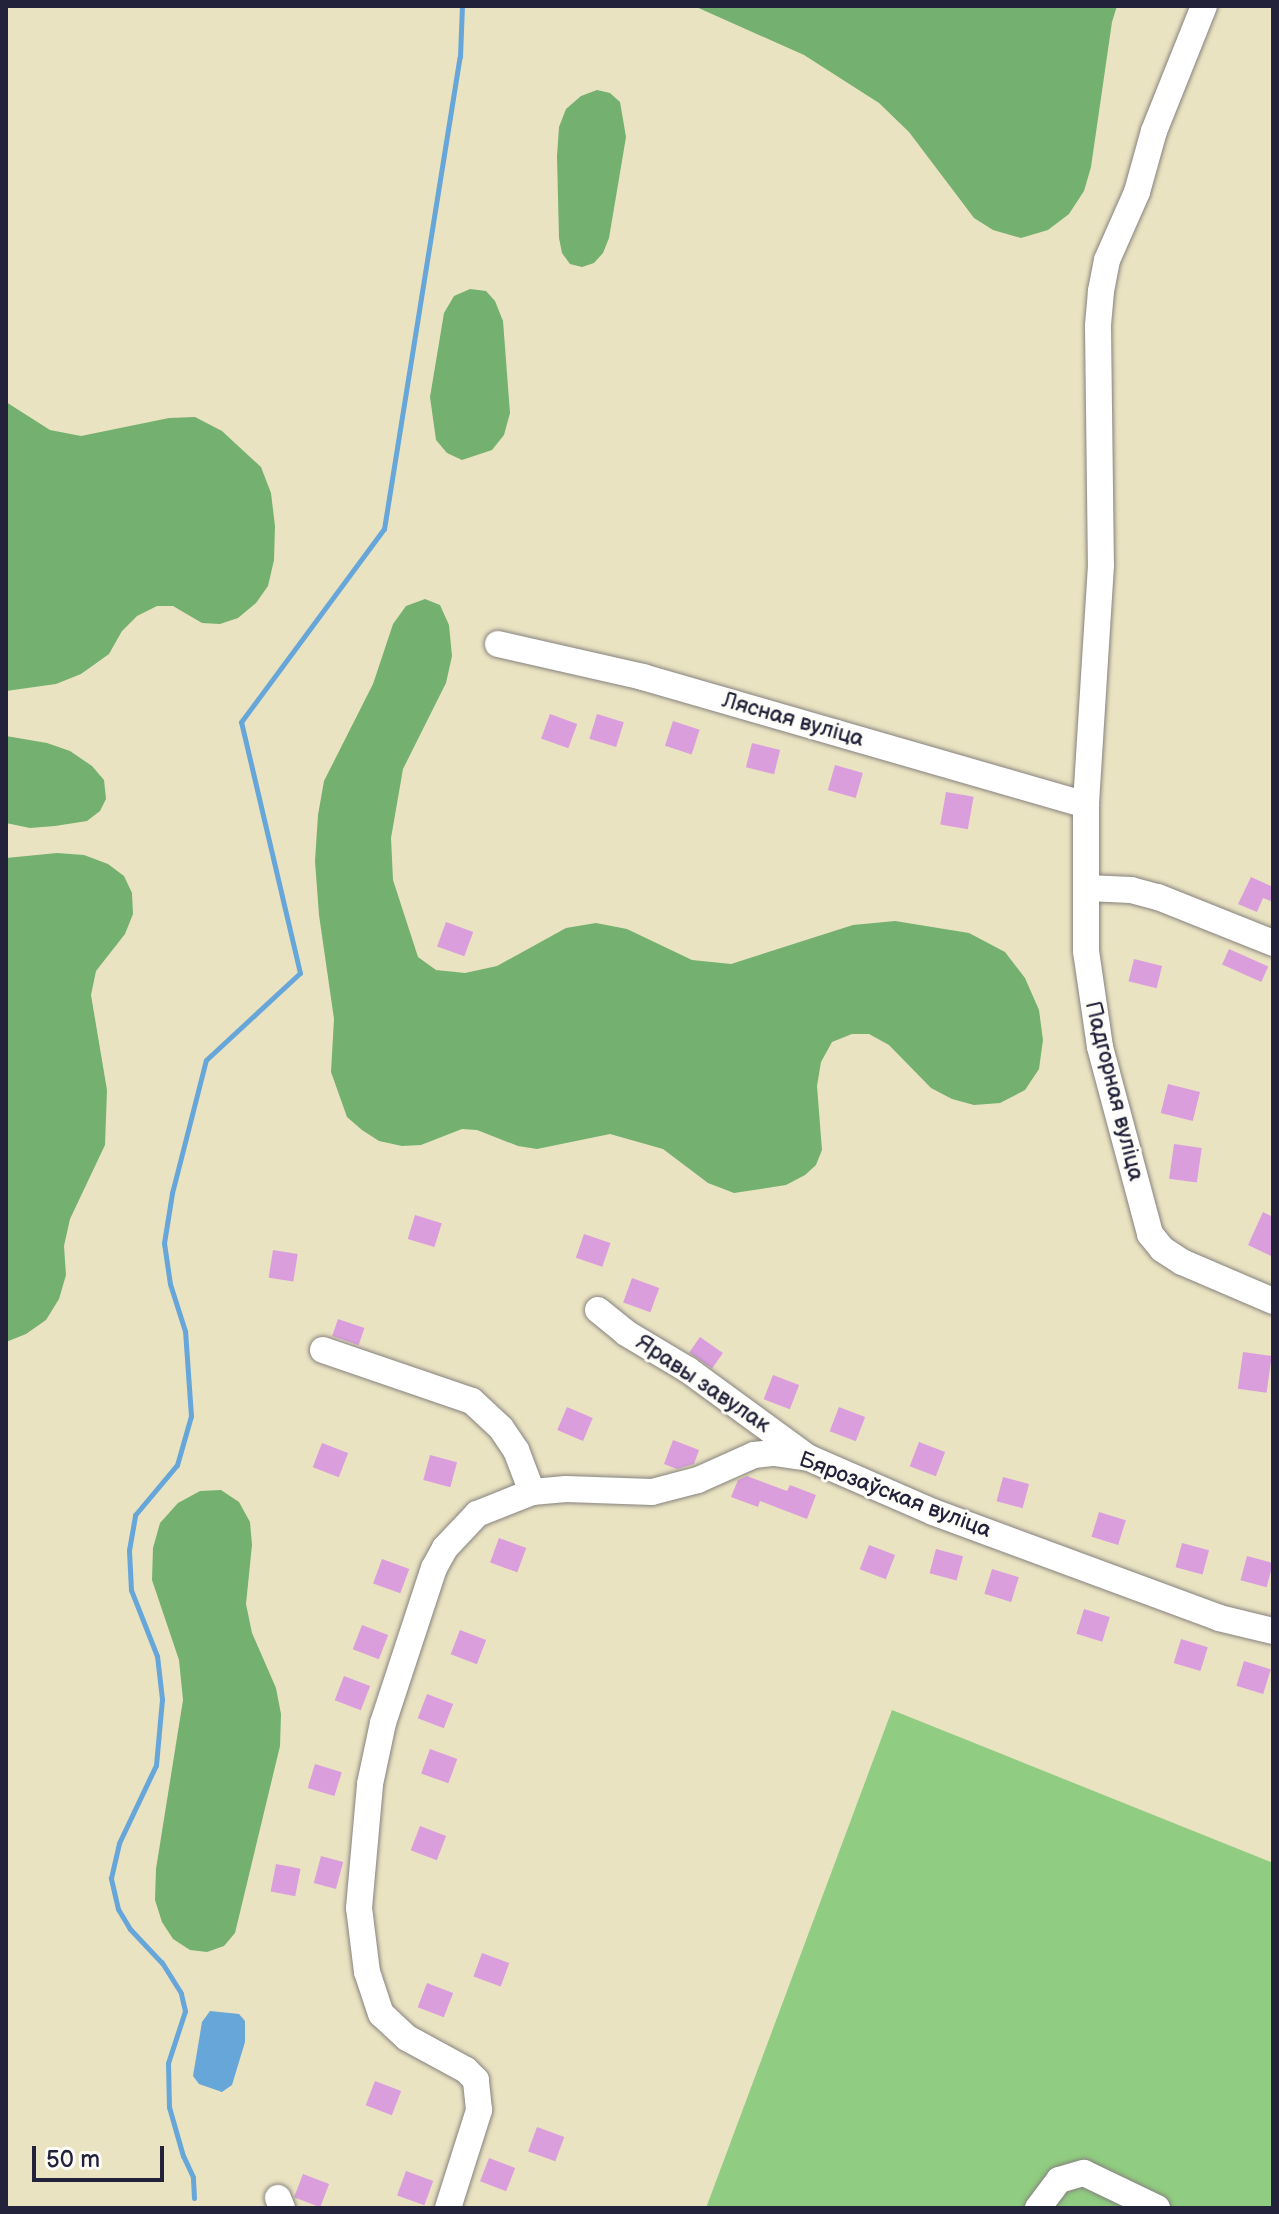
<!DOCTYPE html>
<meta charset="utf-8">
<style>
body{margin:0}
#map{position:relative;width:1279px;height:2214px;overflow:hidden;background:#eae3c2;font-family:"Balsamiq Sans",sans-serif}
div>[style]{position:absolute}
.green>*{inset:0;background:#90cc81}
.forest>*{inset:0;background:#74b06f}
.water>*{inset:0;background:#67a6d9}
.stream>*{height:5px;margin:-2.5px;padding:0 2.5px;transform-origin:2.5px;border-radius:2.5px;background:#67a6d9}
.building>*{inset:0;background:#da9edd;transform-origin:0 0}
.roads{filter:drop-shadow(0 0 2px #86827e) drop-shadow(0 0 2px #86827e)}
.minor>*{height:26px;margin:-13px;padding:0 13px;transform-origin:13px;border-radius:13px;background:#fff}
span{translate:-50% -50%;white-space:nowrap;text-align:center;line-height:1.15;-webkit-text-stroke:6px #fdfcf7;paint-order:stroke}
.street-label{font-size:22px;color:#22223b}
.frame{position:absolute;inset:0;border:8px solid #22223b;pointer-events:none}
.scale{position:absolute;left:32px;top:2146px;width:132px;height:36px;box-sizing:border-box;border:4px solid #22223b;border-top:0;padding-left:10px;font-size:24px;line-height:28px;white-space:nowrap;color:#22223b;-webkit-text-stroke:6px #fdfcf7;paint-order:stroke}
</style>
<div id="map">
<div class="green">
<div style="clip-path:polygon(892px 1710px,1273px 1863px,1273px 2208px,706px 2208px)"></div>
</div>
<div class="forest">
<div style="clip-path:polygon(694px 6px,1117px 6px,1112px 22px,1091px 167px,1084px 191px,1069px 214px,1048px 230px,1021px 238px,993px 230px,974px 218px,909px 132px,879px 103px,804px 55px)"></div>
<div style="clip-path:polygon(597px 90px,610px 93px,620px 102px,626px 137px,609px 238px,603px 253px,594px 263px,582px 267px,570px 264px,562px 253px,559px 238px,557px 156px,559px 127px,566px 109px,581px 96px)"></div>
<div style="clip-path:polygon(470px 289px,486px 291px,495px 301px,503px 321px,510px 413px,504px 435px,492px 450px,462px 460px,447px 453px,436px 440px,430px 397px,444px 313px,454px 296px)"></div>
<div style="clip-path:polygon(6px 402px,50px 430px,81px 436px,169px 418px,195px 417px,222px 431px,261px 467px,271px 493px,275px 526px,274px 560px,268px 586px,256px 603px,238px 618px,220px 624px,202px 623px,173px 606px,157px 606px,137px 616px,122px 631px,109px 654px,81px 674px,56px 684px,6px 691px)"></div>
<div style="clip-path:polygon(425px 599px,440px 605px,449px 625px,452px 656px,446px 683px,403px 769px,391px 838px,393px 880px,418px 957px,436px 970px,465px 973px,497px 966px,566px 928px,596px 923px,627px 929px,692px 960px,731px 964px,853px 925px,895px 921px,969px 933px,1005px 952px,1025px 978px,1039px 1010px,1043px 1040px,1039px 1069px,1025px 1090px,1000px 1103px,974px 1105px,952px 1099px,931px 1088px,889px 1045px,869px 1034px,852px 1034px,832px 1042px,821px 1062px,817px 1086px,822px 1150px,816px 1165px,805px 1175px,786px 1185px,734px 1193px,708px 1183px,663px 1149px,610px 1134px,537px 1149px,518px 1146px,477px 1130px,462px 1129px,421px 1145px,402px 1146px,379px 1141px,362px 1130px,347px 1117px,331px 1072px,334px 1019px,319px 915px,315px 861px,318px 815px,324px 781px,373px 684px,393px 624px,406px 606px)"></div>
<div style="clip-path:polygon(6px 736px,47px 743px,70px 751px,92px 766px,104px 780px,106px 799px,100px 811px,87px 821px,55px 826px,30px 828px,6px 823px)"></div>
<div style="clip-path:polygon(57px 853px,84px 855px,108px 864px,124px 876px,132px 893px,133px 914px,125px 934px,96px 971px,91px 995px,107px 1090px,105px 1145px,70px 1219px,64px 1246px,66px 1275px,59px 1299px,46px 1320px,26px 1334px,6px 1342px,6px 858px)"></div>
<div style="clip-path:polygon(221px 1490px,239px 1502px,250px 1522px,252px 1545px,246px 1604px,252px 1633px,276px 1688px,281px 1714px,280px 1746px,235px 1933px,224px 1946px,207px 1952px,190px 1950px,173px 1939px,162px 1922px,155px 1900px,156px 1869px,183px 1700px,179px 1660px,152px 1580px,153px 1548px,160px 1523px,178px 1503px,200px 1491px)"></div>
</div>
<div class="water">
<div style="clip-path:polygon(210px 2011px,239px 2014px,245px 2021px,245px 2042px,232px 2085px,222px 2092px,199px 2084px,193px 2076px,202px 2022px)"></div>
</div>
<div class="stream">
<div style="left:194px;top:2198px;width:21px;rotate:-93deg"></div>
<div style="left:193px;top:2177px;width:23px;rotate:-115deg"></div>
<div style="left:183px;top:2156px;width:51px;rotate:-105.9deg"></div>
<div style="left:169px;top:2107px;width:44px;rotate:-91.3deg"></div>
<div style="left:168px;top:2063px;width:55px;rotate:-71.9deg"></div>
<div style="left:185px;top:2011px;width:18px;rotate:-103deg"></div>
<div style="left:181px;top:1993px;width:36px;rotate:-122deg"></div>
<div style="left:162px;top:1963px;width:47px;rotate:-133.3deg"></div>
<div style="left:130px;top:1929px;width:23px;rotate:-121deg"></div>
<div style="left:118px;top:1909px;width:32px;rotate:-103deg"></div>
<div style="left:111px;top:1878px;width:36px;rotate:-77deg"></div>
<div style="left:119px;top:1843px;width:86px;rotate:-64.6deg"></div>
<div style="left:156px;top:1765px;width:66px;rotate:-84.8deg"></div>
<div style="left:162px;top:1699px;width:43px;rotate:-96.6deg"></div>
<div style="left:157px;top:1656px;width:71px;rotate:-111.5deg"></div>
<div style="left:131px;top:1590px;width:40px;rotate:-92.9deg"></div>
<div style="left:129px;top:1550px;width:36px;rotate:-80deg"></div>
<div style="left:135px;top:1515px;width:65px;rotate:-50deg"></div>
<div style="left:177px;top:1465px;width:51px;rotate:-74.1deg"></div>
<div style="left:191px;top:1416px;width:85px;rotate:-94deg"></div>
<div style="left:185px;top:1331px;width:49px;rotate:-107.7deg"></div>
<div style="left:170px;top:1284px;width:41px;rotate:-98.3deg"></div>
<div style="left:164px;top:1243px;width:51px;rotate:-80.9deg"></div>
<div style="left:172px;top:1193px;width:137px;rotate:-75.7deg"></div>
<div style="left:206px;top:1060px;width:128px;rotate:-42.8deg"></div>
<div style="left:300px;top:973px;width:258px;rotate:-103.2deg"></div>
<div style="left:241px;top:722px;width:240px;rotate:-53.5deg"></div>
<div style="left:384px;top:529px;width:478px;rotate:-80.9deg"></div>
<div style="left:460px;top:57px;width:51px;rotate:-87.8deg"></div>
</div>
<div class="building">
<div style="left:550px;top:714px;width:29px;height:26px;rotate:20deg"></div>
<div style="left:597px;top:714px;width:28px;height:26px;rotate:17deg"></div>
<div style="left:673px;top:721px;width:28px;height:26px;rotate:18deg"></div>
<div style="left:752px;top:743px;width:29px;height:25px;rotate:14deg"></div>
<div style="left:835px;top:765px;width:29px;height:26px;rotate:16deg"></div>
<div style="left:946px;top:792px;width:28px;height:33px;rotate:10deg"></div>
<div style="clip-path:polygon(1251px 877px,1273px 887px,1273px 902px,1263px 898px,1257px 912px,1238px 904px)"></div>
<div style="left:446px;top:922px;width:29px;height:26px;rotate:20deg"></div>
<div style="left:1229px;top:949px;width:43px;height:17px;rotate:24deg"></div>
<div style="left:1134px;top:959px;width:29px;height:23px;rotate:14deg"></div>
<div style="left:1168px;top:1084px;width:33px;height:30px;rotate:14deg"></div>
<div style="left:1174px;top:1144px;width:28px;height:35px;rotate:8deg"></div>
<div style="clip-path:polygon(1263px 1212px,1273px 1217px,1273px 1257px,1248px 1245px)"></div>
<div style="left:415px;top:1215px;width:28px;height:25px;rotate:17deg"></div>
<div style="left:584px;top:1234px;width:28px;height:25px;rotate:19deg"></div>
<div style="left:273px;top:1250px;width:25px;height:28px;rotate:9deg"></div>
<div style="left:632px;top:1278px;width:29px;height:26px;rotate:20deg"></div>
<div style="left:338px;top:1319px;width:28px;height:18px;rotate:19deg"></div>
<div style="left:700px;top:1337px;width:28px;height:19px;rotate:35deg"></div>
<div style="left:1243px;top:1352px;width:29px;height:37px;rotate:8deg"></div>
<div style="left:773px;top:1375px;width:28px;height:26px;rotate:21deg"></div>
<div style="left:567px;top:1407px;width:28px;height:25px;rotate:23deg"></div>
<div style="left:839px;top:1407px;width:28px;height:26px;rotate:21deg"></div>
<div style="clip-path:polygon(673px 1440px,699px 1450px,694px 1464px,677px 1469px,664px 1464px)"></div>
<div style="left:919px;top:1442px;width:28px;height:26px;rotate:21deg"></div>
<div style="left:322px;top:1443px;width:28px;height:26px;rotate:21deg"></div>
<div style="left:430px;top:1455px;width:28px;height:26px;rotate:15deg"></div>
<div style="clip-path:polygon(747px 1476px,787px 1491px,790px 1485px,816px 1495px,807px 1519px,760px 1501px,758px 1507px,731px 1497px,738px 1480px)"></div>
<div style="left:1003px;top:1477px;width:27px;height:25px;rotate:15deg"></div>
<div style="left:1099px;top:1512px;width:28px;height:26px;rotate:17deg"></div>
<div style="left:499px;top:1538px;width:29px;height:26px;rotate:20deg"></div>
<div style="left:1182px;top:1543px;width:28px;height:25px;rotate:15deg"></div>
<div style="left:869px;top:1545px;width:28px;height:26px;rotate:21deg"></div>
<div style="left:936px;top:1549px;width:28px;height:25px;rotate:15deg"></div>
<div style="left:1247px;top:1556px;width:27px;height:25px;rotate:15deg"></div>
<div style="left:382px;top:1559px;width:29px;height:26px;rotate:20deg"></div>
<div style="left:992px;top:1569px;width:28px;height:26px;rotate:17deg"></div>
<div style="left:1084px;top:1609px;width:27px;height:26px;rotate:17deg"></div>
<div style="left:362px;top:1625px;width:28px;height:26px;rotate:21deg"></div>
<div style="left:460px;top:1630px;width:28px;height:26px;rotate:21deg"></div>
<div style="left:1181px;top:1639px;width:28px;height:25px;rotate:17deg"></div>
<div style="left:1244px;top:1661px;width:28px;height:26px;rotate:17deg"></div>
<div style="left:344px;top:1676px;width:28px;height:26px;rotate:21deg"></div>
<div style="left:427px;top:1694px;width:28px;height:26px;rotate:21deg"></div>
<div style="left:430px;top:1749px;width:29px;height:26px;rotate:20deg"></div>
<div style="left:315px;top:1764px;width:28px;height:25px;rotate:17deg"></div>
<div style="left:420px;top:1826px;width:28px;height:26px;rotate:21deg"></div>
<div style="left:321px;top:1856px;width:23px;height:28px;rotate:15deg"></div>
<div style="left:276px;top:1864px;width:25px;height:28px;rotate:11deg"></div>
<div style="left:482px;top:1953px;width:29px;height:25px;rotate:20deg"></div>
<div style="left:427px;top:1983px;width:28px;height:26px;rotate:21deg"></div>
<div style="left:375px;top:2081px;width:28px;height:26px;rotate:21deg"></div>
<div style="left:537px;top:2127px;width:29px;height:26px;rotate:20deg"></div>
<div style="left:489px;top:2158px;width:28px;height:25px;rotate:21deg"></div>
<div style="left:406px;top:2171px;width:29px;height:26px;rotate:20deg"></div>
<div style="left:303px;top:2174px;width:28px;height:25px;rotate:21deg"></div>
</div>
<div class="roads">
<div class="minor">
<div style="left:1204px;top:6px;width:135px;rotate:111.8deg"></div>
<div style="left:1154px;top:131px;width:63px;rotate:105.6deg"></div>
<div style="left:1137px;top:192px;width:74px;rotate:113.8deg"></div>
<div style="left:1107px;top:260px;width:32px;rotate:101deg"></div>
<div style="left:1101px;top:291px;width:35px;rotate:95deg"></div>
<div style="left:1098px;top:326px;width:239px;rotate:89.3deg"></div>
<div style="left:1101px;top:565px;width:240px;rotate:93.6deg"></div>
<div style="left:1086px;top:805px;width:146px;rotate:90deg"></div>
<div style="left:1086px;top:951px;width:97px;rotate:81.7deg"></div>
<div style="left:1100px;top:1047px;width:194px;rotate:75deg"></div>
<div style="left:1150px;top:1234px;width:19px;rotate:51deg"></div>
<div style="left:1162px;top:1249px;width:24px;rotate:33deg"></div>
<div style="left:1182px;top:1262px;width:99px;rotate:23.2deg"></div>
<div style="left:498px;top:644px;width:149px;rotate:12.8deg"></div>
<div style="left:643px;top:677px;width:461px;rotate:16.1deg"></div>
<div style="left:1087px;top:888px;width:44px;rotate:2.6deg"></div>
<div style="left:1131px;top:890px;width:28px;rotate:15deg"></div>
<div style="left:1158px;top:897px;width:124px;rotate:21.8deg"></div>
<div style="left:598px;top:1310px;width:36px;rotate:39deg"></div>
<div style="left:626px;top:1333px;width:72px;rotate:30.8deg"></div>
<div style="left:688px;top:1370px;width:146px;rotate:36.1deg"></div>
<div style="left:323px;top:1350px;width:157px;rotate:18.9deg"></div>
<div style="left:472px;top:1401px;width:40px;rotate:43deg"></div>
<div style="left:501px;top:1428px;width:27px;rotate:56deg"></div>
<div style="left:516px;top:1450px;width:45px;rotate:69.1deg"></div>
<div style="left:278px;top:2198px;width:11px;rotate:68deg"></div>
<div style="left:448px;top:2208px;width:103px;rotate:-72.4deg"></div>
<div style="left:479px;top:2110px;width:30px;rotate:-96deg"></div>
<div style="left:476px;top:2080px;width:14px;rotate:-135deg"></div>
<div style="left:466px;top:2070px;width:67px;rotate:-151.5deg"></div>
<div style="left:407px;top:2038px;width:35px;rotate:-137deg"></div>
<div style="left:381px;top:2014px;width:44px;rotate:-108.4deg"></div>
<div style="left:367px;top:1972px;width:64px;rotate:-97.1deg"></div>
<div style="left:359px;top:1908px;width:124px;rotate:-84.9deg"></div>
<div style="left:370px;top:1784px;width:62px;rotate:-78deg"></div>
<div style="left:383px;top:1723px;width:163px;rotate:-71.8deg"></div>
<div style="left:434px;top:1568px;width:23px;rotate:-61deg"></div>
<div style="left:445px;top:1548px;width:47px;rotate:-46.7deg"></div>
<div style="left:477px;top:1514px;width:59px;rotate:-21.8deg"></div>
<div style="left:532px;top:1492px;width:34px;rotate:-5deg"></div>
<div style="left:566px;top:1489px;width:86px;rotate:2deg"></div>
<div style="left:652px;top:1492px;width:48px;rotate:-14.6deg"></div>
<div style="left:698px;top:1480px;width:61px;rotate:-24.1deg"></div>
<div style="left:754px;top:1455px;width:20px;rotate:-6deg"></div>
<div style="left:774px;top:1453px;width:35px;rotate:8deg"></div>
<div style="left:809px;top:1458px;width:135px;rotate:23.5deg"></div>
<div style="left:933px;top:1512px;width:305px;rotate:20.3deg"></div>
<div style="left:1219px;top:1618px;width:56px;rotate:13.5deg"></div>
<div style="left:1038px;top:2208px;width:35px;rotate:-53deg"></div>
<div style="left:1059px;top:2180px;width:26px;rotate:-16deg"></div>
<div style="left:1084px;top:2173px;width:81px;rotate:25.6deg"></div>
</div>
</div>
<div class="street-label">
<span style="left:793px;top:720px;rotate:16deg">Лясная вуліца</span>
<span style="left:1114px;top:1091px;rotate:76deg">Падгорная вуліца</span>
<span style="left:703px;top:1384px;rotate:34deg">Яравы завулак</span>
<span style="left:895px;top:1495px;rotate:21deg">Бярозаўская вуліца</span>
</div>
<div class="frame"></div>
<div class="scale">50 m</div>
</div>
